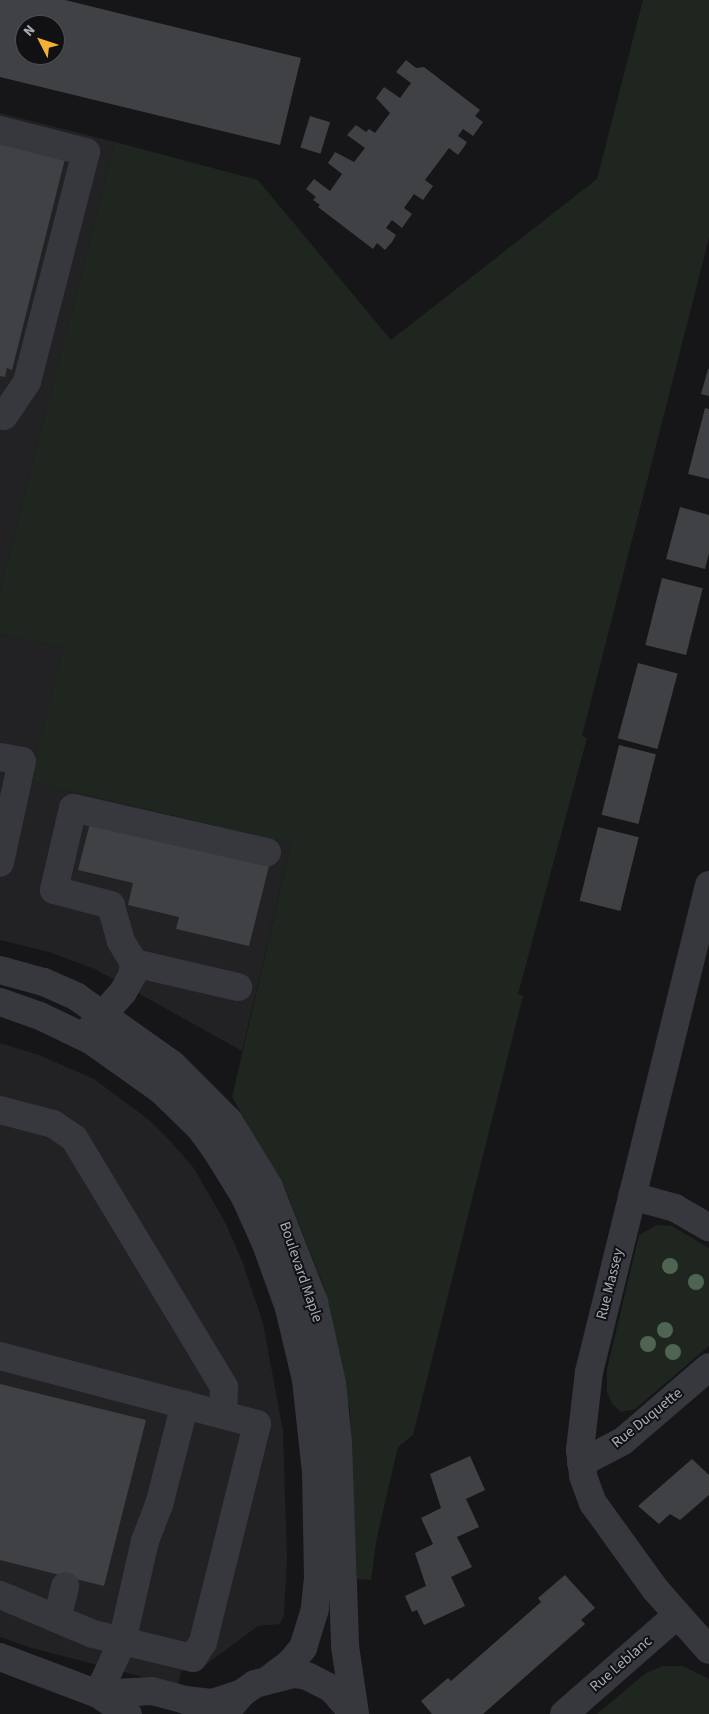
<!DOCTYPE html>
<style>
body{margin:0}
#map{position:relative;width:709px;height:1714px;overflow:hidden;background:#161618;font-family:"Source Sans 3",sans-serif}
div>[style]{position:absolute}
.built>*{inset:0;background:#222225}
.green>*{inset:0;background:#1e261f}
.building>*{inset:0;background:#404145;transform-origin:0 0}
.minor>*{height:28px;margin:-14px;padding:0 14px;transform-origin:14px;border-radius:14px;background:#37383d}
.trees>*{width:16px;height:16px;margin:-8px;border-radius:50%;background:#506452}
span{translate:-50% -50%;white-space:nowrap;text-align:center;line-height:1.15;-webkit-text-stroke:4px #111113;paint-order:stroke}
.street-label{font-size:15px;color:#a8adb8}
.north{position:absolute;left:15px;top:15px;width:50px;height:50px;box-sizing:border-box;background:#111113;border:1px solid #4d4f55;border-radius:50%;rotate:311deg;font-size:14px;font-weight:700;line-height:20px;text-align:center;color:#a8adb8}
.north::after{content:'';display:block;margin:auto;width:18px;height:22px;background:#f2b134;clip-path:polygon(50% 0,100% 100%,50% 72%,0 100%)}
</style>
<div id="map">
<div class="built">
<div style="clip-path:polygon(0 113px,115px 142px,0 589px)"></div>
<div style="clip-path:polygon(0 634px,63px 648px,29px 781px,291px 844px,242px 1051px,95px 969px,49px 952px,0 940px)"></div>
<div style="clip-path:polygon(0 1043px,39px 1055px,94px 1079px,148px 1119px,171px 1142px,193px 1167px,225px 1222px,242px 1261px,263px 1323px,283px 1431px,287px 1559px,284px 1615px,280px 1624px,258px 1626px,200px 1669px,181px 1671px,178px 1686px,32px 1648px,0 1637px)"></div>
</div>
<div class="green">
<div style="clip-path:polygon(643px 0,709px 0,709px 238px,582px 736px,587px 738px,518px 994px,523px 996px,413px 1435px,398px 1447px,377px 1537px,371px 1580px,357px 1579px,350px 1411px,324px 1287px,286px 1191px,232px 1097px,291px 844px,29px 781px,63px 648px,0 634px,0 589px,115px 142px,258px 180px,391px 340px,597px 179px)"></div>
<div style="clip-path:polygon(657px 1225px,672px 1226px,709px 1248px,709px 1346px,635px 1409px,621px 1412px,612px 1404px,607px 1392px,607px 1369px,639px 1235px)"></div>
<div style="clip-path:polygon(663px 1666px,683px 1666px,709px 1679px,709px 1714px,597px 1714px,646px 1673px)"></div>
</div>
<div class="building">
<div style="clip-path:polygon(evenodd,0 0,65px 0,301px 58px,280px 145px,0 77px,0 0,25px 25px,55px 25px,55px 55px,25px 55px,25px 25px)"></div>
<div style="clip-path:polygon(406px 60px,416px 68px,424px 67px,480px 110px,475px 116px,483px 122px,473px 136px,463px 129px,458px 136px,467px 142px,464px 147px,458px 155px,449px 148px,425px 180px,433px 186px,423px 200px,414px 194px,404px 208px,412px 214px,402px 228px,392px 220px,386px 228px,396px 235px,392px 242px,385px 250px,377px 243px,373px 249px,318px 207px,320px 205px,313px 200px,316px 197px,306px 189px,314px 179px,330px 191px,342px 174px,328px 163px,335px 152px,354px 162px,365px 148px,347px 135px,356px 125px,366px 132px,369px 129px,375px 133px,390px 113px,376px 98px,384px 87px,400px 98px,411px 83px,396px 72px)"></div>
<div style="left:310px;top:116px;width:21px;height:33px;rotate:17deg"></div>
<div style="clip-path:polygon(0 143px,65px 159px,12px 370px,7px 368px,5px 377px,0 376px)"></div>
<div style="clip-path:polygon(708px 369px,709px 369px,709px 396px,701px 394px)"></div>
<div style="clip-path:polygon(705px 408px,709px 409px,709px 479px,688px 474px)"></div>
<div style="clip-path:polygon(680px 507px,709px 515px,709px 553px,705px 569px,666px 559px)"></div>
<div style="left:662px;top:578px;width:42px;height:69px;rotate:14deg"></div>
<div style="left:638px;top:663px;width:41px;height:78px;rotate:15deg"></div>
<div style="left:619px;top:745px;width:38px;height:72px;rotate:14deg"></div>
<div style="clip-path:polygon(90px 823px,269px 866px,249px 946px,176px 929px,179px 917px,128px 905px,133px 883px,78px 870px)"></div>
<div style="left:598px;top:827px;width:42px;height:76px;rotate:14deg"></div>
<div style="clip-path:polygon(0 1384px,146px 1420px,104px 1586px,0 1560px)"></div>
<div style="clip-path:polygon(470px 1456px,485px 1490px,466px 1499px,479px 1527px,457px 1537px,472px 1567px,451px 1577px,465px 1606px,424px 1625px,417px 1610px,412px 1612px,405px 1596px,426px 1586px,415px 1553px,433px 1544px,421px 1518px,441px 1508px,430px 1474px)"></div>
<div style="clip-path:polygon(692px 1459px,709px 1475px,709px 1495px,680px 1520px,670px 1514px,659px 1524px,638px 1506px)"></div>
<div style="clip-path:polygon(565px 1575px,595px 1608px,581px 1620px,585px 1624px,483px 1714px,432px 1714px,421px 1701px,448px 1678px,451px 1681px,541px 1602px,538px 1598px)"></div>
</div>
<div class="minor">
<div style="left:0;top:130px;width:89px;rotate:14.3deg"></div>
<div style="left:86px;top:152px;width:237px;rotate:104.4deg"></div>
<div style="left:27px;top:382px;width:41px;rotate:124.1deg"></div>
<div style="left:0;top:757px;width:22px;rotate:10deg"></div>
<div style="left:22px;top:761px;width:104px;rotate:102.2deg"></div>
<div style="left:709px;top:885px;width:502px;rotate:103.84deg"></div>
<div style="left:589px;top:1372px;width:79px;rotate:96.6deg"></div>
<div style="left:580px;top:1450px;width:26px;rotate:83deg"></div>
<div style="left:583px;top:1476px;width:29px;rotate:70deg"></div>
<div style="left:593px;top:1503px;width:106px;rotate:54.2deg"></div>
<div style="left:655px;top:1589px;width:81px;rotate:48.5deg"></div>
<div style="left:134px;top:963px;width:107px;rotate:13deg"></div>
<div style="left:0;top:970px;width:46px;rotate:15.3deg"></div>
<div style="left:44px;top:982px;width:36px;rotate:24deg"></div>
<div style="left:77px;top:997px;width:116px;rotate:35.2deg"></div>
<div style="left:172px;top:1064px;width:81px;rotate:45deg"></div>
<div style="left:229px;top:1121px;width:77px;rotate:58.8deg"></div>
<div style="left:269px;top:1187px;width:123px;rotate:68.6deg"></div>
<div style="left:314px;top:1302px;width:83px;rotate:77.5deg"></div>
<div style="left:332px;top:1383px;width:59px;rotate:84.2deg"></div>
<div style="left:338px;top:1442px;width:204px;rotate:88deg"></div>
<div style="left:345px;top:1646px;width:69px;rotate:81.6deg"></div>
<div style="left:0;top:1002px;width:42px;rotate:19.3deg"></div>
<div style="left:40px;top:1016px;width:58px;rotate:25.7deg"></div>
<div style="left:92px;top:1041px;width:86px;rotate:35.5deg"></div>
<div style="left:162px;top:1091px;width:53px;rotate:44.2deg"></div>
<div style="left:200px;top:1128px;width:27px;rotate:54deg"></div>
<div style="left:216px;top:1150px;width:55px;rotate:58.3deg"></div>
<div style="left:245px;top:1197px;width:51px;rotate:65.9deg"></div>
<div style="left:266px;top:1244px;width:68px;rotate:70.2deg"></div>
<div style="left:289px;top:1308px;width:74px;rotate:76.7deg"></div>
<div style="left:306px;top:1380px;width:93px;rotate:83.8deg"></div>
<div style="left:316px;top:1472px;width:106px;rotate:88.9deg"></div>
<div style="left:318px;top:1578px;width:31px;rotate:96deg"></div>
<div style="left:315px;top:1609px;width:41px;rotate:107.1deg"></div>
<div style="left:303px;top:1648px;width:21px;rotate:131deg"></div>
<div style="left:289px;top:1664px;width:25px;rotate:143deg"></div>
<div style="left:91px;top:1028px;width:48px;rotate:-48.4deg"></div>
<div style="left:123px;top:992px;width:18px;rotate:-61deg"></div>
<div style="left:132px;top:976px;width:13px;rotate:-81deg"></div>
<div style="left:134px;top:963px;width:26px;rotate:-121deg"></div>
<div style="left:121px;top:941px;width:37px;rotate:-106deg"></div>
<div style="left:111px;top:905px;width:59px;rotate:-165.3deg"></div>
<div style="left:54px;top:890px;width:84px;rotate:-77deg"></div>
<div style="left:73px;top:808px;width:199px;rotate:12.8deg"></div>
<div style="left:0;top:1110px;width:55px;rotate:14.8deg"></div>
<div style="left:53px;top:1124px;width:25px;rotate:34deg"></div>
<div style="left:74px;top:1138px;width:291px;rotate:58.9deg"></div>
<div style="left:224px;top:1387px;width:28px;rotate:92deg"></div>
<div style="left:632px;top:1196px;width:45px;rotate:15.6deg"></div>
<div style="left:675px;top:1208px;width:39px;rotate:30deg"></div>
<div style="left:0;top:1356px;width:266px;rotate:14.8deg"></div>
<div style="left:257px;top:1424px;width:225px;rotate:103.9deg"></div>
<div style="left:203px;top:1642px;width:19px;rotate:122deg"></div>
<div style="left:193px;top:1658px;width:103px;rotate:-166.5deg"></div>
<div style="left:93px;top:1634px;width:101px;rotate:-157.2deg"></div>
<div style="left:581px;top:1463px;width:47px;rotate:-27.6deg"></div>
<div style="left:623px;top:1441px;width:113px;rotate:-40.7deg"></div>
<div style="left:57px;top:1619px;width:34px;rotate:-76deg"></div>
<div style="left:0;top:1657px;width:105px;rotate:20.7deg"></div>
<div style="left:98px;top:1694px;width:36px;rotate:34deg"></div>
<div style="left:98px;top:1694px;width:57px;rotate:-65.2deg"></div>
<div style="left:122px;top:1642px;width:104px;rotate:-77.2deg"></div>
<div style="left:145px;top:1541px;width:39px;rotate:-69deg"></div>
<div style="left:159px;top:1505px;width:104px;rotate:-75.6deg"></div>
<div style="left:98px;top:1694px;width:54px;rotate:-3.2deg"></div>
<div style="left:152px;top:1691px;width:34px;rotate:15deg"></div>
<div style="left:185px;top:1700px;width:27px;rotate:6deg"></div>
<div style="left:212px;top:1703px;width:32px;rotate:-18deg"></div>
<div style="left:224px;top:1714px;width:28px;rotate:-49deg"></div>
<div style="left:242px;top:1693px;width:16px;rotate:-35deg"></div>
<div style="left:255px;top:1684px;width:40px;rotate:-14.4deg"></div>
<div style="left:294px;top:1674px;width:13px;rotate:9deg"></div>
<div style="left:307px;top:1676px;width:28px;rotate:27deg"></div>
<div style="left:332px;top:1689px;width:33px;rotate:49deg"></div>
<div style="left:564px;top:1714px;width:150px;rotate:-41.2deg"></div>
</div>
<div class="trees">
<div style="left:670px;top:1266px"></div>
<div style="left:696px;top:1282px"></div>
<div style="left:665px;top:1330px"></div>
<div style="left:648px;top:1344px"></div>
<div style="left:673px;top:1352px"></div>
</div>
<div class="street-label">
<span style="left:301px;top:1272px;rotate:71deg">Boulevard Maple</span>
<span style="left:610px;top:1284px;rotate:-76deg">Rue Massey</span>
<span style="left:647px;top:1418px;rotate:-39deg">Rue Duquette</span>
<span style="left:621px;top:1664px;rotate:-41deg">Rue Leblanc</span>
</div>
<div class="north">N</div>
</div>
